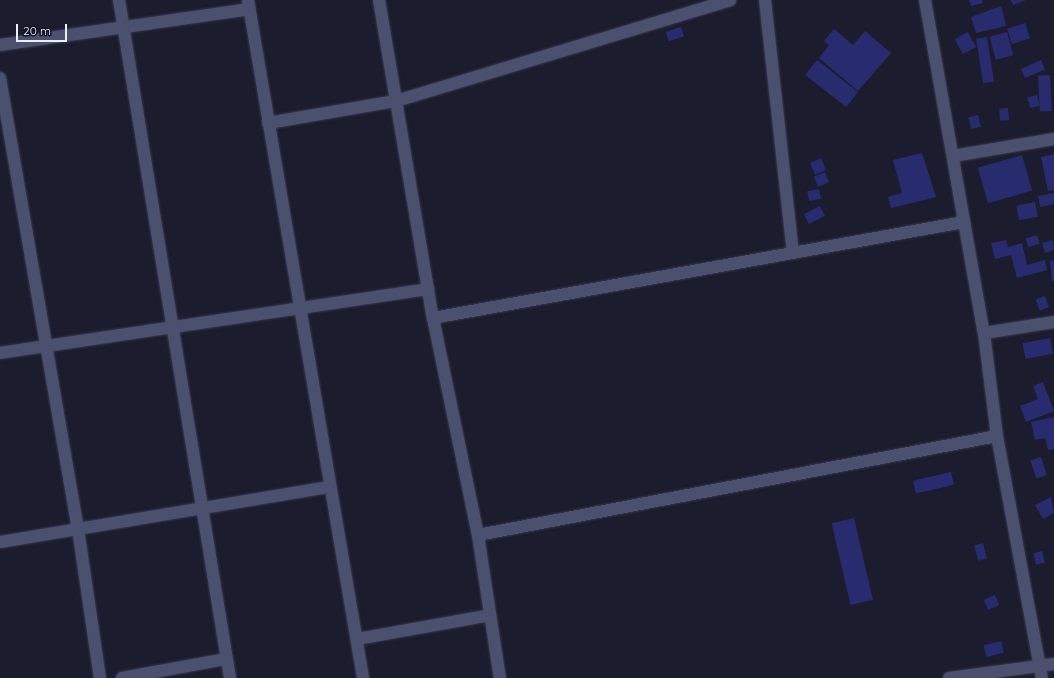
<!DOCTYPE html>
<style>
body{margin:0}
#map{position:relative;width:1054px;height:678px;overflow:hidden;background:#1b1d2e;font-family:Quicksand,sans-serif}
div>[style]{position:absolute}
.building>*{inset:0;background:#292b6f;transform-origin:0 0}
.roads{filter:drop-shadow(0 0 1px #383a4b) drop-shadow(0 0 1px #383a4b)}
.minor>*{height:12px;margin:-6px;padding:0 6px;transform-origin:6px;border-radius:6px;background:#4b506f}
span{translate:-50% -50%;white-space:nowrap;text-align:center;line-height:1.15;-webkit-text-stroke:3px #121424;paint-order:stroke}
.scale{position:absolute;left:16px;top:24px;width:51px;height:18px;box-sizing:border-box;border:2px solid #edeffb;border-top:0;padding-left:5px;font-size:12px;line-height:14px;white-space:nowrap;color:#edeffb;-webkit-text-stroke:3px #121424;paint-order:stroke}
</style>
<div id="map">
<div class="building">
<div style="clip-path:polygon(969px 0,982px 0,983px 3px,971px 6px)"></div>
<div style="clip-path:polygon(1011px 0,1026px 0,1013px 5px)"></div>
<div style="clip-path:polygon(1001px 6px,1006px 26px,976px 33px,971px 17px)"></div>
<div style="left:1025px;top:23px;width:16px;height:19px;rotate:72deg"></div>
<div style="left:681px;top:27px;width:10px;height:16px;rotate:73deg"></div>
<div style="clip-path:polygon(834px 29px,853px 45px,865px 31px,891px 53px,858px 91px,819px 58px,829px 45px,824px 41px)"></div>
<div style="left:968px;top:32px;width:17px;height:15px;rotate:62deg"></div>
<div style="left:1007px;top:32px;width:24px;height:18px;rotate:75deg"></div>
<div style="left:987px;top:37px;width:45px;height:11px;rotate:81deg"></div>
<div style="left:817px;top:60px;width:52px;height:19px;rotate:38deg"></div>
<div style="left:1041px;top:60px;width:10px;height:22px;rotate:66deg"></div>
<div style="left:1050px;top:75px;width:36px;height:12px;rotate:87deg"></div>
<div style="left:1037px;top:95px;width:11px;height:10px;rotate:75deg"></div>
<div style="left:1008px;top:108px;width:12px;height:9px;rotate:85deg"></div>
<div style="left:978px;top:115px;width:12px;height:10px;rotate:76deg"></div>
<div style="clip-path:polygon(922px 153px,936px 197px,891px 208px,888px 197px,902px 193px,893px 160px)"></div>
<div style="clip-path:polygon(1054px 154px,1054px 190px,1048px 191px,1041px 157px)"></div>
<div style="left:1022px;top:155px;width:37px;height:46px;rotate:74deg"></div>
<div style="left:821px;top:158px;width:13px;height:12px;rotate:67deg"></div>
<div style="left:825px;top:172px;width:11px;height:12px;rotate:68deg"></div>
<div style="left:819px;top:189px;width:10px;height:12px;rotate:79deg"></div>
<div style="clip-path:polygon(1054px 193px,1054px 204px,1040px 207px,1038px 196px)"></div>
<div style="left:1035px;top:202px;width:15px;height:19px;rotate:79deg"></div>
<div style="left:820px;top:206px;width:11px;height:18px;rotate:63deg"></div>
<div style="left:1037px;top:235px;width:9px;height:12px;rotate:72deg"></div>
<div style="clip-path:polygon(1006px 240px,1008px 247px,1022px 243px,1027px 265px,1045px 260px,1047px 270px,1017px 278px,1011px 255px,995px 259px,991px 243px)"></div>
<div style="clip-path:polygon(1053px 240px,1054px 250px,1045px 253px,1042px 243px)"></div>
<div style="clip-path:polygon(1054px 260px,1054px 281px,1052px 281px,1050px 261px)"></div>
<div style="left:1045px;top:296px;width:12px;height:10px;rotate:70deg"></div>
<div style="left:1050px;top:338px;width:16px;height:28px;rotate:79deg"></div>
<div style="clip-path:polygon(1043px 382px,1054px 411px,1026px 422px,1020px 406px,1038px 399px,1033px 386px)"></div>
<div style="clip-path:polygon(1054px 417px,1054px 449px,1048px 450px,1045px 438px,1035px 440px,1031px 422px)"></div>
<div style="left:1041px;top:457px;width:19px;height:11px;rotate:72deg"></div>
<div style="left:951px;top:472px;width:13px;height:39px;rotate:77deg"></div>
<div style="clip-path:polygon(1051px 497px,1054px 513px,1043px 519px,1035px 505px)"></div>
<div style="left:854px;top:518px;width:84px;height:23px;rotate:77deg"></div>
<div style="left:983px;top:543px;width:16px;height:9px;rotate:76deg"></div>
<div style="left:1042px;top:551px;width:12px;height:9px;rotate:76deg"></div>
<div style="left:995px;top:595px;width:11px;height:12px;rotate:68deg"></div>
<div style="left:1001px;top:641px;width:12px;height:18px;rotate:76deg"></div>
</div>
<div class="roads">
<div class="minor">
<div style="left:119px;top:0;width:687px;rotate:80.7deg"></div>
<div style="left:248px;top:0;width:688px;rotate:80.37deg"></div>
<div style="left:379px;top:0;width:323px;rotate:80.4deg"></div>
<div style="left:433px;top:318px;width:222px;rotate:78.3deg"></div>
<div style="left:478px;top:535px;width:145px;rotate:81.3deg"></div>
<div style="left:765px;top:0;width:254px;rotate:83.7deg"></div>
<div style="left:925px;top:0;width:338px;rotate:80deg"></div>
<div style="left:984px;top:333px;width:104px;rotate:82.8deg"></div>
<div style="left:997px;top:436px;width:246px;rotate:79.5deg"></div>
<div style="left:0;top:45px;width:252px;rotate:-8.2deg"></div>
<div style="left:0;top:78px;width:458px;rotate:80.2deg"></div>
<div style="left:78px;top:529px;width:151px;rotate:81.6deg"></div>
<div style="left:268px;top:123px;width:130px;rotate:-9.8deg"></div>
<div style="left:396px;top:101px;width:349px;rotate:-16.8deg"></div>
<div style="left:953px;top:156px;width:102px;rotate:-9.6deg"></div>
<div style="left:433px;top:318px;width:540px;rotate:-10.25deg"></div>
<div style="left:984px;top:333px;width:71px;rotate:-8.9deg"></div>
<div style="left:0;top:353px;width:433px;rotate:-8.5deg"></div>
<div style="left:478px;top:535px;width:528px;rotate:-10.8deg"></div>
<div style="left:0;top:542px;width:334px;rotate:-9.5deg"></div>
<div style="left:357px;top:639px;width:135px;rotate:-10.2deg"></div>
<div style="left:122px;top:678px;width:106px;rotate:-10.4deg"></div>
<div style="left:949px;top:678px;width:106px;rotate:-7.6deg"></div>
</div>
</div>
<div class="scale">20 m</div>
</div>
